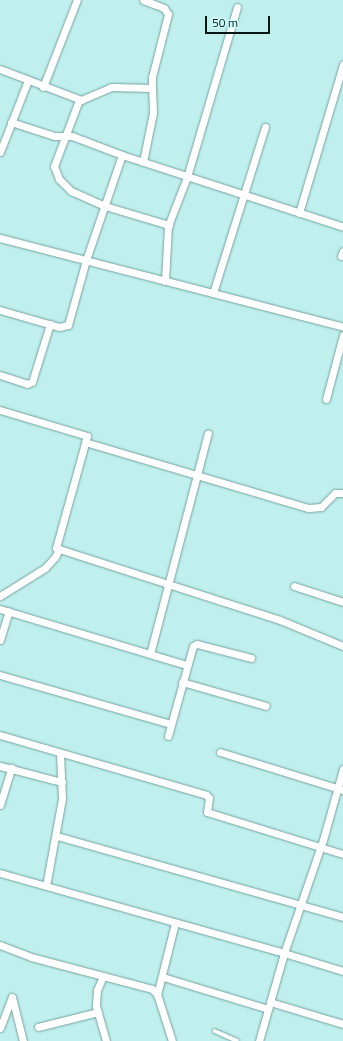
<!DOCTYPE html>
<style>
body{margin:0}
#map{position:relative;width:343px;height:1041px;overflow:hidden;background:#c0f0ed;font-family:"Titillium Web",sans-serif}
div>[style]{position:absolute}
.roads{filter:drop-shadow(0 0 1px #75a2a0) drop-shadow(0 0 1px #75a2a0)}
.lane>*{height:3.5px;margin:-1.75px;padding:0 1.75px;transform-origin:1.75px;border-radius:1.75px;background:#fff}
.street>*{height:7px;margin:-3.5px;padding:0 3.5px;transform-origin:3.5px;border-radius:3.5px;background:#fff}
span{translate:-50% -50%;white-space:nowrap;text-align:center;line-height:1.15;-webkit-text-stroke:3px #cdfdfa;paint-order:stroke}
.scale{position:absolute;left:205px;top:16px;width:65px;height:18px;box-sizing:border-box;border:2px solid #051615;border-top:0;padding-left:5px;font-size:12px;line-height:14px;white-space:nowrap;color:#051615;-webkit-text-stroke:3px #cdfdfa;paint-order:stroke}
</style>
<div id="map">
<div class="roads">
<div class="lane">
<div style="left:215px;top:1031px;width:24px;rotate:24deg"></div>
</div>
<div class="street">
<div style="left:0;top:69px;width:87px;rotate:20.9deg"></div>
<div style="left:81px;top:100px;width:33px;rotate:-23deg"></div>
<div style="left:111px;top:87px;width:41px;rotate:1.4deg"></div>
<div style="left:43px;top:87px;width:93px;rotate:-68.7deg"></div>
<div style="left:79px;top:100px;width:71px;rotate:110.7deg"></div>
<div style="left:54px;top:166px;width:14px;rotate:69deg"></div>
<div style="left:59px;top:179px;width:17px;rotate:45deg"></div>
<div style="left:71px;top:191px;width:37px;rotate:24deg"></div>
<div style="left:105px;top:206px;width:67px;rotate:16.5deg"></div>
<div style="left:11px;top:122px;width:45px;rotate:18deg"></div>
<div style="left:54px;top:136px;width:18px"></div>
<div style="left:72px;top:136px;width:53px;rotate:20.8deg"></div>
<div style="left:122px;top:155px;width:232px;rotate:18deg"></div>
<div style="left:0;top:152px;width:77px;rotate:-68.7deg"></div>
<div style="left:143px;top:162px;width:50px;rotate:-78.5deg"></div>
<div style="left:153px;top:113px;width:36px;rotate:-92deg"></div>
<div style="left:152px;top:77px;width:65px;rotate:-75.7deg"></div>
<div style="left:168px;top:14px;width:7px;rotate:-124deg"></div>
<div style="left:164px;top:8px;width:22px;rotate:-159deg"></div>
<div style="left:299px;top:213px;width:155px;rotate:-73.5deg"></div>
<div style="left:0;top:238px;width:354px;rotate:14.5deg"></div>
<div style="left:341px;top:256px;width:5px;rotate:-68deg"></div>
<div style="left:165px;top:281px;width:55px;rotate:-86.9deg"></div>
<div style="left:168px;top:226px;width:53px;rotate:-68.8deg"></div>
<div style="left:187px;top:177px;width:177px;rotate:-73.6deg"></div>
<div style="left:213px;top:293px;width:174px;rotate:-72.6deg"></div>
<div style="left:0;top:310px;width:61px;rotate:16.1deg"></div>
<div style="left:59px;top:327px;width:9px;rotate:-13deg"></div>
<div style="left:68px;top:325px;width:67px;rotate:-74.5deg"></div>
<div style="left:86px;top:260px;width:111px;rotate:-71.1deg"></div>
<div style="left:0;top:375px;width:28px;rotate:18deg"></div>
<div style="left:27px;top:384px;width:5px;rotate:-22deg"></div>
<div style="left:32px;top:382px;width:61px;rotate:-72.8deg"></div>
<div style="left:326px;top:399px;width:66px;rotate:-75.1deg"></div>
<div style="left:0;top:410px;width:91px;rotate:16.6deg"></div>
<div style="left:87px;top:436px;width:116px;rotate:105.5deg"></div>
<div style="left:56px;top:548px;width:235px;rotate:17.8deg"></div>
<div style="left:280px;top:620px;width:68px;rotate:22.4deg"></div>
<div style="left:85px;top:442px;width:233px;rotate:16.5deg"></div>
<div style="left:308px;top:508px;width:13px;rotate:-4deg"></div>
<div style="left:321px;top:507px;width:20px;rotate:-45deg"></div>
<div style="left:335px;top:493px;width:8px"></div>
<div style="left:294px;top:586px;width:52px;rotate:18.1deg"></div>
<div style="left:0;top:596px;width:53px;rotate:-31.9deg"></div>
<div style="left:45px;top:568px;width:15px;rotate:-48deg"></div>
<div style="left:55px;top:557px;width:9px;rotate:-63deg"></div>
<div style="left:0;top:609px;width:195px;rotate:16.7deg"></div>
<div style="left:0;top:640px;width:30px;rotate:-73deg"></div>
<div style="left:150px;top:654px;width:228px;rotate:-75.3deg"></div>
<div style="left:0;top:675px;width:178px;rotate:16deg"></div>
<div style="left:182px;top:682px;width:87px;rotate:15.9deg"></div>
<div style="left:0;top:735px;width:215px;rotate:16.2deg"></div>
<div style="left:206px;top:795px;width:4px;rotate:45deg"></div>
<div style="left:209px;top:798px;width:14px;rotate:98deg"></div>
<div style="left:207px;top:812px;width:142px;rotate:17.2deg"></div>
<div style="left:168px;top:736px;width:93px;rotate:-74.5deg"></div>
<div style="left:193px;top:646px;width:4px;rotate:-27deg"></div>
<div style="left:197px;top:644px;width:56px;rotate:14.5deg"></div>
<div style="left:220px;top:752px;width:129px;rotate:17.2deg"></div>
<div style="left:0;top:766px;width:64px;rotate:14.5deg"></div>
<div style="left:0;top:805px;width:39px;rotate:-73deg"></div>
<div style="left:57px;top:836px;width:297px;rotate:15.8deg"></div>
<div style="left:0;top:873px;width:295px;rotate:15.7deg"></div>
<div style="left:284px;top:953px;width:120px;rotate:-71deg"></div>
<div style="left:323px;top:840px;width:74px;rotate:-74.3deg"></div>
<div style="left:46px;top:886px;width:88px;rotate:-79.6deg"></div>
<div style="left:62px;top:799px;width:46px;rotate:-92.5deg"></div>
<div style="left:0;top:945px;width:33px;rotate:21deg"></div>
<div style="left:31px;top:957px;width:125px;rotate:14.8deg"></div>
<div style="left:152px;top:989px;width:7px;rotate:45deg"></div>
<div style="left:157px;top:994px;width:49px;rotate:72.3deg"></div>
<div style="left:103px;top:976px;width:15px;rotate:113deg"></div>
<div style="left:97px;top:990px;width:16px;rotate:94deg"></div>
<div style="left:96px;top:1006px;width:36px;rotate:74deg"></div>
<div style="left:163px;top:977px;width:110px;rotate:16.9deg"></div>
<div style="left:157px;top:995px;width:74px;rotate:-76deg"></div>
<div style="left:270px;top:1002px;width:76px;rotate:16.8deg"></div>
<div style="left:38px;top:1027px;width:62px;rotate:-14deg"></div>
<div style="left:0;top:1028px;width:33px;rotate:-69deg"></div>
<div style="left:12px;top:997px;width:45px;rotate:76deg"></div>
<div style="left:259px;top:1041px;width:91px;rotate:-74.1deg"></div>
<div style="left:284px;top:953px;width:62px;rotate:17deg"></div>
</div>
</div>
<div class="scale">50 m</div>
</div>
